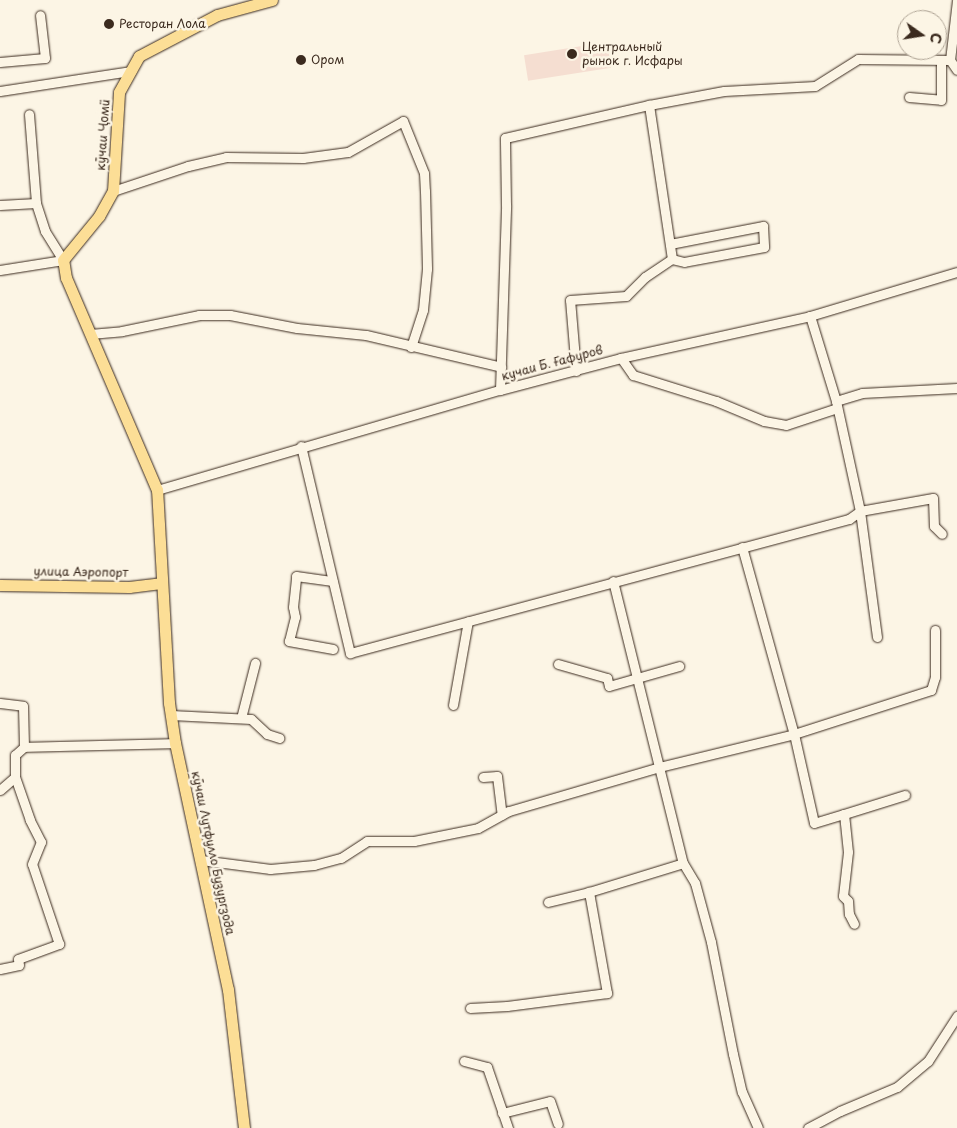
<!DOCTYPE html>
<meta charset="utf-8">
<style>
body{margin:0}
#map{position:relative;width:957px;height:1128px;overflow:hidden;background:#fcf5e5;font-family:"Playpen Sans",sans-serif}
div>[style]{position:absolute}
.built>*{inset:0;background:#f5ded1;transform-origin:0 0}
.roads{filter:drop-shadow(0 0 1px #3b2a1e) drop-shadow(0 0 1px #3b2a1e)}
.minor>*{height:9px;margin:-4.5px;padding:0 4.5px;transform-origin:4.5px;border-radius:4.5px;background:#fcf5e5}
.major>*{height:11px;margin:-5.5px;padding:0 5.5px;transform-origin:5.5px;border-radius:5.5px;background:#fcde96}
.dots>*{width:14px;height:14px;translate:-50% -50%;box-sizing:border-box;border:2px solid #fcf5e5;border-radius:50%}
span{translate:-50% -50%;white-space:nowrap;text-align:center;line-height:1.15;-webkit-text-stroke:5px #fcf5e5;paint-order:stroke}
.poi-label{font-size:12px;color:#3b2a1e}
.left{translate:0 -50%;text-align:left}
.street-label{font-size:12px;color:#3b2a1e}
.north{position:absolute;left:897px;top:10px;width:50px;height:50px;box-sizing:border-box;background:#fcf5e5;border:1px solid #afa495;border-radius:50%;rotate:103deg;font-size:14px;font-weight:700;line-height:20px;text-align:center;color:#3b2a1e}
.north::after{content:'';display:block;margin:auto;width:18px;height:22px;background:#3b2a1e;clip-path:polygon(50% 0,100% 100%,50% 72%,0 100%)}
</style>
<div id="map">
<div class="built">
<div style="left:607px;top:42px;width:26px;height:84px;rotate:81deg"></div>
</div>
<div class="roads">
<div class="minor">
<div style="left:950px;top:60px;width:60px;rotate:-83.3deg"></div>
<div style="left:950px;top:60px;width:12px;rotate:55deg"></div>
<div style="left:0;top:62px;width:45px;rotate:-5.1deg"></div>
<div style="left:45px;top:58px;width:43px;rotate:-96.6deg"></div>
<div style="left:0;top:91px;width:133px;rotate:-8.7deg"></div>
<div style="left:909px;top:97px;width:32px;rotate:5deg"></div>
<div style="left:941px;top:100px;width:40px;rotate:-90deg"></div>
<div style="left:113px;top:191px;width:79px;rotate:-18.4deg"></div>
<div style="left:188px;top:166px;width:39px;rotate:-13deg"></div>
<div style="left:226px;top:157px;width:77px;rotate:0.7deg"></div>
<div style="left:303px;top:158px;width:45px;rotate:-7.6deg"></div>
<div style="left:348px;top:152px;width:63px;rotate:-29.4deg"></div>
<div style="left:403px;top:121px;width:56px;rotate:68deg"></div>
<div style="left:424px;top:173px;width:18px;rotate:87deg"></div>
<div style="left:425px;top:191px;width:78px;rotate:88.5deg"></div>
<div style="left:427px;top:269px;width:41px;rotate:95.6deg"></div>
<div style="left:423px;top:310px;width:39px;rotate:108deg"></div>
<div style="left:0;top:205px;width:36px;rotate:-3deg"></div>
<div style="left:670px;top:244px;width:95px;rotate:-11deg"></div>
<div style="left:763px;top:226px;width:21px;rotate:87deg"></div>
<div style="left:764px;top:247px;width:81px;rotate:169.4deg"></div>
<div style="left:684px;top:262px;width:12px;rotate:-166deg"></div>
<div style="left:0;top:270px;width:64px;rotate:-9deg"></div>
<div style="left:63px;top:260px;width:34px;rotate:-122deg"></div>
<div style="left:45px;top:231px;width:29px;rotate:-108deg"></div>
<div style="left:36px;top:203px;width:89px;rotate:-94.5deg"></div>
<div style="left:90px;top:334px;width:32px;rotate:-5deg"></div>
<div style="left:122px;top:331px;width:79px;rotate:-11.7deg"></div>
<div style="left:199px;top:315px;width:31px"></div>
<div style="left:230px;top:315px;width:68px;rotate:11deg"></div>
<div style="left:297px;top:328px;width:69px;rotate:5.8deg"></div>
<div style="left:366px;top:335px;width:139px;rotate:13.3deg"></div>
<div style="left:621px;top:358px;width:21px;rotate:55deg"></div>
<div style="left:633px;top:375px;width:87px;rotate:17.4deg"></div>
<div style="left:716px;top:401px;width:52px;rotate:22.6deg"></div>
<div style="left:764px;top:421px;width:22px;rotate:10deg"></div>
<div style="left:786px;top:425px;width:54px;rotate:-18.4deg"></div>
<div style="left:576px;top:371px;width:71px;rotate:-94.8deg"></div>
<div style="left:570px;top:300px;width:56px;rotate:-4.1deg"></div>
<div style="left:626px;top:296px;width:27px;rotate:-45deg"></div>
<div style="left:645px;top:277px;width:32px;rotate:-34deg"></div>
<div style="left:672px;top:259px;width:156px;rotate:-98.5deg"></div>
<div style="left:500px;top:390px;width:185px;rotate:-88.1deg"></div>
<div style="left:506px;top:205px;width:67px;rotate:-90.9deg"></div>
<div style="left:505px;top:138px;width:148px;rotate:-12.9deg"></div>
<div style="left:649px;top:105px;width:76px;rotate:-10.6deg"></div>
<div style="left:724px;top:91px;width:91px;rotate:-3.1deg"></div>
<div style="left:815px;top:86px;width:51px;rotate:-32.1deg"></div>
<div style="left:858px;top:59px;width:92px;rotate:0.6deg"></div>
<div style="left:836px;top:401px;width:27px;rotate:-17deg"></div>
<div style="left:862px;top:393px;width:95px;rotate:-3deg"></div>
<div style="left:301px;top:446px;width:213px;rotate:76.7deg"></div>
<div style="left:350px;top:653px;width:517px;rotate:-15.03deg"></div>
<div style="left:849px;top:519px;width:14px;rotate:-36deg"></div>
<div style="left:860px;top:511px;width:113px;rotate:-102.3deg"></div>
<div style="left:836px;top:401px;width:89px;rotate:-107deg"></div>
<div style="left:157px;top:490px;width:357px;rotate:-16.3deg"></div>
<div style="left:500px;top:390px;width:125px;rotate:-14.8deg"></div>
<div style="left:621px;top:358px;width:194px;rotate:-12.5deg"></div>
<div style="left:810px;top:316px;width:153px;rotate:-16.7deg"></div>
<div style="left:742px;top:547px;width:194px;rotate:74.5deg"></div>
<div style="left:794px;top:734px;width:91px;rotate:77.3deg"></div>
<div style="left:814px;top:823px;width:31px;rotate:-17deg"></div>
<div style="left:844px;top:814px;width:38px;rotate:84deg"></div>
<div style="left:848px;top:852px;width:44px;rotate:96.5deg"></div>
<div style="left:843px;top:896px;width:7px;rotate:45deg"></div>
<div style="left:848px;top:901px;width:13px;rotate:86deg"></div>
<div style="left:849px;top:914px;width:11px;rotate:63deg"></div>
<div style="left:613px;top:581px;width:291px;rotate:76.1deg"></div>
<div style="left:683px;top:863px;width:23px;rotate:59deg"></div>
<div style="left:695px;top:883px;width:61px;rotate:74.8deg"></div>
<div style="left:711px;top:942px;width:114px;rotate:78.9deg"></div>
<div style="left:733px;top:1054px;width:39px;rotate:77deg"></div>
<div style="left:742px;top:1092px;width:39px;rotate:66deg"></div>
<div style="left:877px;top:637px;width:127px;rotate:-97.7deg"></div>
<div style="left:860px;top:511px;width:74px;rotate:-10.1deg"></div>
<div style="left:933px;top:498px;width:28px;rotate:88deg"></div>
<div style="left:934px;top:526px;width:11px;rotate:45deg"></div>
<div style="left:333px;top:649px;width:45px;rotate:-169.7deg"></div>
<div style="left:289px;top:641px;width:25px;rotate:-76deg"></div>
<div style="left:295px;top:617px;width:10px;rotate:-101deg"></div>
<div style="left:293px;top:607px;width:31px;rotate:-84deg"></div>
<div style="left:296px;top:576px;width:37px;rotate:8deg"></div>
<div style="left:558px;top:664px;width:51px;rotate:15.9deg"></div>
<div style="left:607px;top:678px;width:8px;rotate:76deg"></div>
<div style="left:609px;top:686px;width:73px;rotate:-15.9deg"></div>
<div style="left:0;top:703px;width:23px;rotate:7deg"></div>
<div style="left:23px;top:706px;width:41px;rotate:88.6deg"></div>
<div style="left:453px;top:705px;width:85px;rotate:-79.9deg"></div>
<div style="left:171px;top:715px;width:80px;rotate:2.9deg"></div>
<div style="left:251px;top:719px;width:22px;rotate:43deg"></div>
<div style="left:267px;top:734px;width:13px;rotate:18deg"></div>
<div style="left:241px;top:718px;width:57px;rotate:-75.7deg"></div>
<div style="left:483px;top:777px;width:14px;rotate:-4deg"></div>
<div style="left:497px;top:776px;width:39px;rotate:83deg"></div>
<div style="left:0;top:790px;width:20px;rotate:-41deg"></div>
<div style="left:15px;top:777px;width:22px;rotate:-90deg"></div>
<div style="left:15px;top:755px;width:12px;rotate:-42deg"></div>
<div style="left:24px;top:747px;width:151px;rotate:-1.5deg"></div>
<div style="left:844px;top:814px;width:64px;rotate:-17.3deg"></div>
<div style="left:201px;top:860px;width:70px;rotate:7.4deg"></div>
<div style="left:270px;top:869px;width:44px;rotate:-5.2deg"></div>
<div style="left:314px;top:865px;width:28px;rotate:-15deg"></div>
<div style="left:341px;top:858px;width:31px;rotate:-33deg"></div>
<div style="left:367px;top:841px;width:47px"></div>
<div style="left:414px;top:841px;width:65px;rotate:-11.5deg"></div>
<div style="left:478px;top:828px;width:35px;rotate:-29deg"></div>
<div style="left:509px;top:811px;width:156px;rotate:-16.3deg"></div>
<div style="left:659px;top:767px;width:139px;rotate:-13.7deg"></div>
<div style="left:794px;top:734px;width:144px;rotate:-17.8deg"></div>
<div style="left:931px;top:690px;width:14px;rotate:-73deg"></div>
<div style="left:935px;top:677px;width:47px;rotate:-90deg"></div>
<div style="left:548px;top:902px;width:42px;rotate:-13.7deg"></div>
<div style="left:589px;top:892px;width:98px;rotate:-17.1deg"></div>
<div style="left:0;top:969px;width:19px;rotate:-12deg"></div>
<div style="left:19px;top:965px;width:6px;rotate:-99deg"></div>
<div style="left:18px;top:959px;width:44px;rotate:-20.1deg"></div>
<div style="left:59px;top:944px;width:84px;rotate:-108.6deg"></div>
<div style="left:32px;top:864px;width:24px;rotate:-68deg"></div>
<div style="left:41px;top:842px;width:25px;rotate:-117deg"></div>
<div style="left:30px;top:820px;width:46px;rotate:-109.2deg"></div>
<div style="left:470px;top:1008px;width:37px;rotate:-3deg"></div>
<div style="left:507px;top:1006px;width:101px;rotate:-7.4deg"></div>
<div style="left:607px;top:993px;width:103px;rotate:-100.1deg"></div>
<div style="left:464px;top:1061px;width:24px;rotate:15deg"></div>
<div style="left:487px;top:1067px;width:65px;rotate:71deg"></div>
<div style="left:502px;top:1113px;width:49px;rotate:-14deg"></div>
<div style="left:550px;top:1101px;width:24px;rotate:71deg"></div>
<div style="left:808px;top:1128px;width:36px;rotate:-28deg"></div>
<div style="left:840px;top:1111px;width:62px;rotate:-22.8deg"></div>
<div style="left:897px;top:1087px;width:40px;rotate:-40deg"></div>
<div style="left:928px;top:1061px;width:54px;rotate:-57.2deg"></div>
</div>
<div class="major">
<div style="left:0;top:585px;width:129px;rotate:0.9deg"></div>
<div style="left:129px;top:587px;width:32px;rotate:-7deg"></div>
<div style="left:244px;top:1128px;width:139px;rotate:-96.6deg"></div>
<div style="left:228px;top:990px;width:253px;rotate:-102.1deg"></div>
<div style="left:175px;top:743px;width:40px;rotate:-98.5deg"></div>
<div style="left:169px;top:703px;width:213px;rotate:-93.2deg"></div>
<div style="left:157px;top:490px;width:231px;rotate:-113.2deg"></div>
<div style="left:66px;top:278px;width:18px;rotate:-99deg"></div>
<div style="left:63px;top:260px;width:57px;rotate:-50.7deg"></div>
<div style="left:99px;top:216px;width:29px;rotate:-61deg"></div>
<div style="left:113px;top:191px;width:99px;rotate:-86.5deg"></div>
<div style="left:119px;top:92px;width:41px;rotate:-60.9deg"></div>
<div style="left:139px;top:56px;width:88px;rotate:-27.7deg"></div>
<div style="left:217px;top:15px;width:57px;rotate:-15.3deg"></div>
</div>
</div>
<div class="dots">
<div style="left:109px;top:24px;background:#3b2a1e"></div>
<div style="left:572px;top:54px;background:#3b2a1e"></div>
<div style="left:301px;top:60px;background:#3b2a1e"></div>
</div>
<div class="poi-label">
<span class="left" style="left:119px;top:24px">Ресторан Лола</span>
<span class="left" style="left:582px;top:54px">Центральный<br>рынок г. Исфары</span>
<span class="left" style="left:311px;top:60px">Ором</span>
</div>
<div class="street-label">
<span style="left:103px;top:135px;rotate:-86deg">кӯчаи Ҷомӣ</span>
<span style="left:552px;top:363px;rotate:-15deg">кучаи Б. Ғафуров</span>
<span style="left:81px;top:572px;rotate:1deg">улица Аэропорт</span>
<span style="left:213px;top:853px;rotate:78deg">кӯчаи Лутфулло Бузургзода</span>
</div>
<div class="north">С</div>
</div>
